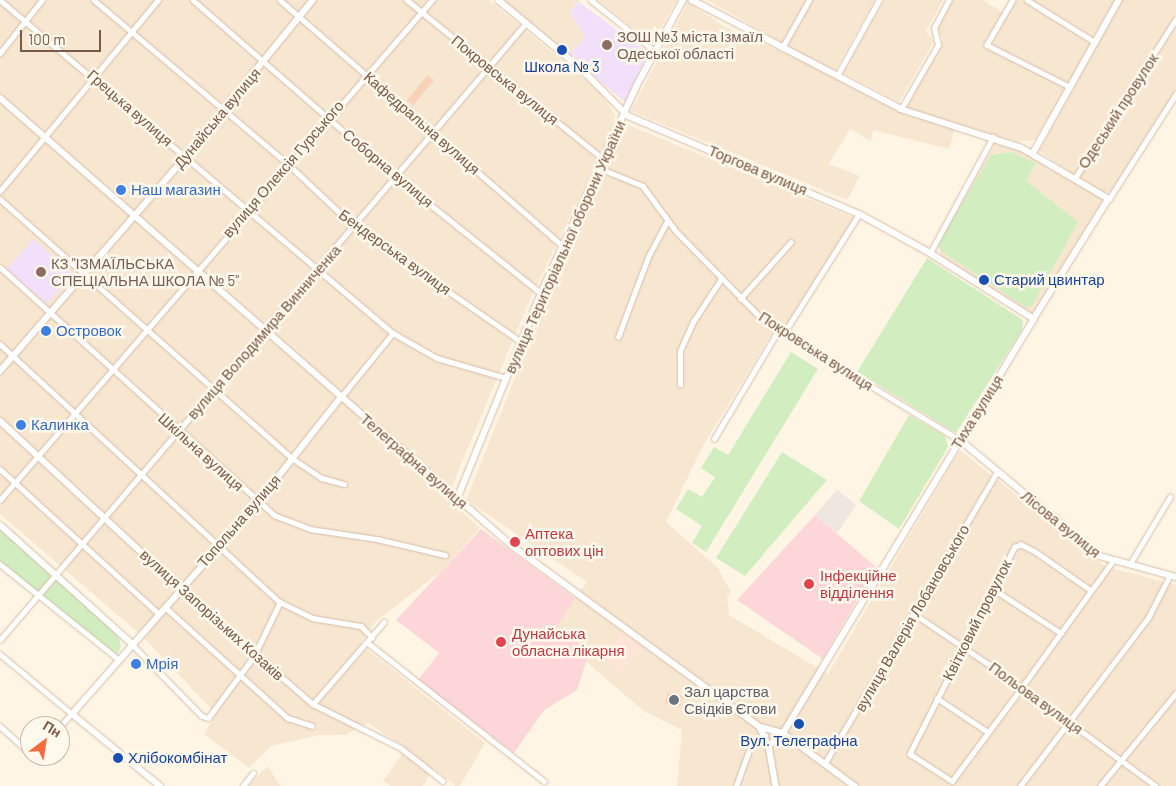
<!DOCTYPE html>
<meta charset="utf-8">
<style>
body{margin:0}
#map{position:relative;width:1176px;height:786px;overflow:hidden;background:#fff5e4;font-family:Barlow,sans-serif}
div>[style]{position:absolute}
.residential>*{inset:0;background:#f7e7d1}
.commercial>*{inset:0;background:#ffe4d7;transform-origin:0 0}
.industrial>*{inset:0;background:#eee6df}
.education>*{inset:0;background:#f2e0fb;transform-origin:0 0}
.medical>*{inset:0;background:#fdd6da}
.green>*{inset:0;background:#d2eec0}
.building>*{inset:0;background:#f7d2b8;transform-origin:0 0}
.roads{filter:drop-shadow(0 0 1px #d4beab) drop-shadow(0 0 1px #d4beab)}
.minor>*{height:4.5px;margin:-2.25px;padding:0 2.25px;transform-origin:2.25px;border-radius:2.25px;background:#fff}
.tertiary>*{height:5.5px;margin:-2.75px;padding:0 2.75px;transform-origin:2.75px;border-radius:2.75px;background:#fff}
.secondary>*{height:6px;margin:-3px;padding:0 3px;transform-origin:3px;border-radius:3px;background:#fff}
.dots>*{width:14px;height:14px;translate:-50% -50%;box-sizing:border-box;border:2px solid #fff8ec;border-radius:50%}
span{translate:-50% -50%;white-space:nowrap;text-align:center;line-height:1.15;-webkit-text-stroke:5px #fff8ec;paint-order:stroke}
.education-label{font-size:15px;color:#785e54}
.left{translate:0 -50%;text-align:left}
.transit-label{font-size:15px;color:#164399}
.street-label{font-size:15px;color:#7a5a46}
.shop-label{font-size:15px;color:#366cbe}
.health-label{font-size:15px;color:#be3a42}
.worship-label{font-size:15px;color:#5b616d}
.north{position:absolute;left:20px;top:716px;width:50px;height:50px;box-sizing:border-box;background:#fff8ec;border:1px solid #cab9aa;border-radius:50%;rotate:31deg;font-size:14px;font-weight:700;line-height:20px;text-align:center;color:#7a5a46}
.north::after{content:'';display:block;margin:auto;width:18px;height:22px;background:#f5693c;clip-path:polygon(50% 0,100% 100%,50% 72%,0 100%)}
.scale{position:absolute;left:20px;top:30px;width:81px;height:22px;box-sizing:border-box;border:2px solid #7a5a46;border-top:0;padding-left:6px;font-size:15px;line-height:18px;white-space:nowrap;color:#7a5a46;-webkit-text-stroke:4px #fff8ec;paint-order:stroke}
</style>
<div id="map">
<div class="residential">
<div style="clip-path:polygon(0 0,489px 0,600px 92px,615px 115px,613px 127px,532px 295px,447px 498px,480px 528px,443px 570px,375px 622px,360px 644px,485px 743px,460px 786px,455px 786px,434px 768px,423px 786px,391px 786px,383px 781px,406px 748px,368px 723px,345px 735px,319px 735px,271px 746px,249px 768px,204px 734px,216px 714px,142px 636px,0 514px)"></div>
<div style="clip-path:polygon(502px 0,580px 0,570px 12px,585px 37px,569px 55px)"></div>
<div style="clip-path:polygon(598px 0,677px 0,652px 43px)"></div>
<div style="clip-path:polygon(707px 0,875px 0,834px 72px)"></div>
<div style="clip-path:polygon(884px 0,943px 0,926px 31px,934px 41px,899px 102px,843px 73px)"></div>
<div style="clip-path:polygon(951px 0,983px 0,1004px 13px,984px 47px,1066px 87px,1035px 140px,1017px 142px,922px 113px,955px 128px,949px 149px,873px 130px,871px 141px,850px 129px,829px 164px,860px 176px,847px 200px,631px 111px,688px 2px,725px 27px,906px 107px,943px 39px,936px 28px)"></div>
<div style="clip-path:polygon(1015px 0,1023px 0,1091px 42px,1069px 84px,992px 45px)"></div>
<div style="clip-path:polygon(1031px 0,1116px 0,1093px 37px)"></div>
<div style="clip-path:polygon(1122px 0,1176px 0,1176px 16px,1074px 175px,1039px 151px)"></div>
<div style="clip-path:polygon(1176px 22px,1176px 91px,1111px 191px,1103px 193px,1078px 177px)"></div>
<div style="clip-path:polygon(626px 124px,854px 218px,786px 326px,777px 325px,704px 444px,666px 522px,718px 568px,731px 592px,727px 597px,729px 615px,828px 674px,960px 450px,1104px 566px,1176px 585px,1176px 786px,677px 786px,682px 730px,644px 711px,550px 631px,587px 582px,466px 500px,528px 345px)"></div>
<div style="clip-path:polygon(995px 144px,1030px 154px,1104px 199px,1034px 315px,942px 257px,937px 244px)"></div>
<div style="clip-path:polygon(268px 767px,281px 786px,249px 786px,261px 772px)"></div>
</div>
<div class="commercial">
<div style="left:625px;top:628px;width:24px;height:36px;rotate:38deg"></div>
</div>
<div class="industrial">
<div style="clip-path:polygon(837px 490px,856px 505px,837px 533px,815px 515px)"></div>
</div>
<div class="education">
<div style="clip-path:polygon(579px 2px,648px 53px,625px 102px,569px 55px,585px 37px,570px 12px)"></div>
<div style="left:33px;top:239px;width:53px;height:40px;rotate:41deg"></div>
</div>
<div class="medical">
<div style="clip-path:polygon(815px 515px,876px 567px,823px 659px,737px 600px)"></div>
<div style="clip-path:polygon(481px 529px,575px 598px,556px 628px,590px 650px,577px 690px,544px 710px,514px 753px,418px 680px,439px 653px,396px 620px)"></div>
</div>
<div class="green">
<div style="clip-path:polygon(1011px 152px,1036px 163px,1026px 181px,1078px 222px,1032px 306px,1027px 308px,941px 251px,938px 244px,991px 155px)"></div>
<div style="clip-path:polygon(927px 258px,1023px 320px,1022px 330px,956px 433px,857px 372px)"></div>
<div style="clip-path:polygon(791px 352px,818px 369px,706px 552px,692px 543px,702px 526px,676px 509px,688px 489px,702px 497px,715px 477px,701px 468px,714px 447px,728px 455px)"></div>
<div style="clip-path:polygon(909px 415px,945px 436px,948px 447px,899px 529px,859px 501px)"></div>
<div style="clip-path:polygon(782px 452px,827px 480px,745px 576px,716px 558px)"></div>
<div style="clip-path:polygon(0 529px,118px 635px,121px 647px,117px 655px,0 562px)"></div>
</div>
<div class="building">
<div style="left:428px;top:75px;width:8px;height:33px;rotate:40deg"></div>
<div style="left:23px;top:417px;width:8px;height:13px;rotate:40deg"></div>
<div style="left:667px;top:693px;width:16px;height:11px;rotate:11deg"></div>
</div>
<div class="roads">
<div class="minor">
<div style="left:0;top:0;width:515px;rotate:40.28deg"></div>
<div style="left:393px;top:333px;width:51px;rotate:29.6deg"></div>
<div style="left:437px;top:358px;width:72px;rotate:16.2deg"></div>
<div style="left:94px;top:0;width:254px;rotate:40.2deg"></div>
<div style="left:288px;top:164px;width:91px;rotate:43.2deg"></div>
<div style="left:354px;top:226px;width:202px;rotate:34.7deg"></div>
<div style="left:193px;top:0;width:269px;rotate:41.1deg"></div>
<div style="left:396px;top:177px;width:186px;rotate:38.7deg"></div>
<div style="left:280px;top:0;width:375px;rotate:41deg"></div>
<div style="left:407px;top:0;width:252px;rotate:39deg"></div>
<div style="left:591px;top:0;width:82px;rotate:38.6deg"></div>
<div style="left:1013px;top:0;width:52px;rotate:120deg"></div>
<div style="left:987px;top:45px;width:93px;rotate:26.8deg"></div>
<div style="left:1027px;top:0;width:80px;rotate:31.7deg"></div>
<div style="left:782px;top:48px;width:55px;rotate:-60.6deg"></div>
<div style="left:0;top:53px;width:68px;rotate:-51.6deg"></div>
<div style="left:837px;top:76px;width:87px;rotate:-61.1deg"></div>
<div style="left:901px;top:109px;width:74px;rotate:-60deg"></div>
<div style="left:938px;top:45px;width:17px;rotate:-103deg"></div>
<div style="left:934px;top:28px;width:32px;rotate:-62deg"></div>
<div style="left:599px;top:168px;width:48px;rotate:22.2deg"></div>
<div style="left:643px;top:186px;width:56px;rotate:53.7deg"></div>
<div style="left:676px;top:231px;width:126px;rotate:45.6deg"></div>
<div style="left:764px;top:321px;width:229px;rotate:31.3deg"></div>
<div style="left:1075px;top:178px;width:188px;rotate:-57.6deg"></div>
<div style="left:0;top:191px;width:248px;rotate:-50.4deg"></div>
<div style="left:0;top:199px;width:390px;rotate:41.6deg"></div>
<div style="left:292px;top:458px;width:36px;rotate:34deg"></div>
<div style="left:322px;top:478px;width:23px;rotate:15deg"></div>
<div style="left:1109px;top:199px;width:125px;rotate:-57.5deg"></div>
<div style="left:930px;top:253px;width:132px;rotate:-61.5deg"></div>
<div style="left:0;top:267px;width:370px;rotate:42.1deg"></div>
<div style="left:274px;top:515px;width:39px;rotate:21deg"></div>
<div style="left:310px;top:529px;width:68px;rotate:8.5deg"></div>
<div style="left:377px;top:539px;width:70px;rotate:13.2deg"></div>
<div style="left:740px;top:299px;width:76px;rotate:-48.2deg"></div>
<div style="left:618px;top:337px;width:85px;rotate:-69.4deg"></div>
<div style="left:648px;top:257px;width:40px;rotate:-62deg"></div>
<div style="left:0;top:344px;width:381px;rotate:42.7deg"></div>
<div style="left:280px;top:602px;width:37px;rotate:26deg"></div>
<div style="left:313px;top:618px;width:49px;rotate:9.5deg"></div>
<div style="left:361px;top:626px;width:16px;rotate:45deg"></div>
<div style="left:680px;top:385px;width:34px;rotate:-90deg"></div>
<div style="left:680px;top:351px;width:32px;rotate:-66deg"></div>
<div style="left:693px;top:322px;width:51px;rotate:-56.9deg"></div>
<div style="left:341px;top:397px;width:82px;rotate:-50.9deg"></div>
<div style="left:714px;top:439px;width:120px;rotate:-59.4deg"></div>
<div style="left:775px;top:336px;width:13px;rotate:-29deg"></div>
<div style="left:786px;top:330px;width:137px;rotate:-57.8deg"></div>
<div style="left:0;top:469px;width:214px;rotate:42.3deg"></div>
<div style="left:0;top:500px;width:661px;rotate:-49.17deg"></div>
<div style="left:0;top:564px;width:151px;rotate:38.8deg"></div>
<div style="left:1130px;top:564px;width:78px;rotate:-59.2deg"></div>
<div style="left:181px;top:589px;width:175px;rotate:41.1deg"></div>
<div style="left:313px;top:704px;width:98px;rotate:26.6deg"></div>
<div style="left:401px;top:748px;width:53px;rotate:38.2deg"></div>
<div style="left:993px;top:589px;width:81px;rotate:32.9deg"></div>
<div style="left:1091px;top:591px;width:68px;rotate:-145.1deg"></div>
<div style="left:1035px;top:552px;width:16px;rotate:-153deg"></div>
<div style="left:1021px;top:545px;width:6px;rotate:162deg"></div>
<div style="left:1015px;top:547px;width:232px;rotate:116.9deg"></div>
<div style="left:910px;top:754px;width:50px;rotate:32.7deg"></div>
<div style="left:952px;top:781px;width:117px;rotate:-53.3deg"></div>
<div style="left:1022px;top:687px;width:118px;rotate:-54.3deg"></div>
<div style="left:1091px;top:591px;width:36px;rotate:-54deg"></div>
<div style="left:165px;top:607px;width:166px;rotate:42.1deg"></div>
<div style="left:288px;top:718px;width:25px;rotate:18deg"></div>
<div style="left:913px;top:613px;width:116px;rotate:34.1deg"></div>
<div style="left:1009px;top:678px;width:182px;rotate:36.3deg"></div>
<div style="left:0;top:640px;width:811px;rotate:-49.55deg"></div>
<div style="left:368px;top:643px;width:224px;rotate:38.1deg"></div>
<div style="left:132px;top:644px;width:100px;rotate:45.8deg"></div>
<div style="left:202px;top:716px;width:6px;rotate:18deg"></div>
<div style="left:208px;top:718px;width:77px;rotate:-53.4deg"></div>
<div style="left:254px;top:656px;width:60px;rotate:-64.3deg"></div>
<div style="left:0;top:654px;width:94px;rotate:39.8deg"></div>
<div style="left:72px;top:714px;width:18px;rotate:133deg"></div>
<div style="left:937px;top:698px;width:61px;rotate:33.7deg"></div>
<div style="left:313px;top:704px;width:108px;rotate:-49.1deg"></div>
<div style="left:0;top:726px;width:40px;rotate:42deg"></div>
<div style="left:825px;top:763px;width:338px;rotate:-59.4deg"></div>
<div style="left:243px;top:786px;width:16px;rotate:-52deg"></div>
<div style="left:736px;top:786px;width:44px;rotate:-69.9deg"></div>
<div style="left:751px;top:745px;width:17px;rotate:-36deg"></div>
<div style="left:1020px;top:786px;width:211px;rotate:-52.7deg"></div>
<div style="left:1148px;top:618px;width:48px;rotate:-62.9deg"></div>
<div style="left:1100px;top:786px;width:120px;rotate:-50.7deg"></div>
</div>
<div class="tertiary">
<div style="left:692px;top:0;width:236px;rotate:27.5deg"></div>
<div style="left:901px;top:109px;width:127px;rotate:17.9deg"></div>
<div style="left:1022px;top:148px;width:101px;rotate:30.4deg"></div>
<div style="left:1109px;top:199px;width:142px;rotate:122deg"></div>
<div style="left:1033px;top:153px;width:176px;rotate:-60.7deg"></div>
<div style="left:457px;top:499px;width:222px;rotate:-67.8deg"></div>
<div style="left:541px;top:293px;width:227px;rotate:-65.2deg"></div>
<div style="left:636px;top:87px;width:99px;rotate:-61.6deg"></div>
<div style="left:760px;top:727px;width:21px;rotate:65deg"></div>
<div style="left:769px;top:746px;width:41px;rotate:80.1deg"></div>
<div style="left:769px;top:746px;width:19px;rotate:-43deg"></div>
<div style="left:783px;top:733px;width:89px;rotate:36.4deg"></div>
</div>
<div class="secondary">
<div style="left:0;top:98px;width:679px;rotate:41.18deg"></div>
<div style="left:511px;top:545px;width:308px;rotate:36.2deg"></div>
<div style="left:760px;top:727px;width:24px;rotate:15deg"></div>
<div style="left:783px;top:733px;width:484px;rotate:-58.8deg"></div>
<div style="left:1034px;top:319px;width:123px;rotate:-147.6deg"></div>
<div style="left:930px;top:253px;width:81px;rotate:-151.2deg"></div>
<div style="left:859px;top:214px;width:251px;rotate:-157deg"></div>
<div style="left:628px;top:116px;width:69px;rotate:-135deg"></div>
<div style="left:579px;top:67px;width:105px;rotate:-140.4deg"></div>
<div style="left:0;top:371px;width:284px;rotate:-49.1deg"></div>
<div style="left:186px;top:156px;width:201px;rotate:-50.9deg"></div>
<div style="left:0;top:421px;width:247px;rotate:42.9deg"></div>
<div style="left:960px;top:440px;width:181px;rotate:39.8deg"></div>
<div style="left:1099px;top:556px;width:80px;rotate:15.3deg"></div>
<div style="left:0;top:525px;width:176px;rotate:42deg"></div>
<div style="left:160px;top:786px;width:114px;rotate:-140.7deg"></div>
<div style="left:72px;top:714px;width:282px;rotate:-48.7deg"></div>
<div style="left:258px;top:502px;width:134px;rotate:-51.7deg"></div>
</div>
</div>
<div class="dots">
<div style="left:607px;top:45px;background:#8d6e63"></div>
<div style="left:562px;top:50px;background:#1a4fb4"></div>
<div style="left:121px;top:190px;background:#3f7fe0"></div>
<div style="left:41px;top:272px;background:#8d6e63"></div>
<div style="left:984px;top:280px;background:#1a4fb4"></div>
<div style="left:46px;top:331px;background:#3f7fe0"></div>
<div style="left:21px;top:425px;background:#3f7fe0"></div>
<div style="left:515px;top:542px;background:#e0444e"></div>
<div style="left:809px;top:584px;background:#e0444e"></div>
<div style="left:501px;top:642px;background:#e0444e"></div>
<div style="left:136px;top:664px;background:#3f7fe0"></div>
<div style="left:674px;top:700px;background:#6b7280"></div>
<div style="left:799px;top:724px;background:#1a4fb4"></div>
<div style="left:118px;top:758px;background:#1a4fb4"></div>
</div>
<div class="education-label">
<span class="left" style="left:617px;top:45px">ЗОШ №3 міста Ізмаїл<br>Одеської області</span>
<span class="left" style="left:51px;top:272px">КЗ "ІЗМАЇЛЬСЬКА<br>СПЕЦІАЛЬНА ШКОЛА № 5"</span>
</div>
<div class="transit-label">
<span style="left:562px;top:67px">Школа № 3</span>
<span class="left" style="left:994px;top:280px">Старий цвинтар</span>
<span style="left:799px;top:741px">Вул. Телеграфна</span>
<span class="left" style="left:128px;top:758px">Хлібокомбінат</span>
</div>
<div class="street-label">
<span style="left:505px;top:80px;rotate:39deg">Покровська вулиця</span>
<span style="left:130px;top:108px;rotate:41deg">Грецька вулиця</span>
<span style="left:1118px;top:111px;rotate:-57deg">Одеський провулок</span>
<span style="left:217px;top:118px;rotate:-50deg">Дунайська вулиця</span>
<span style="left:422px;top:123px;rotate:41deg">Кафедральна вулиця</span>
<span style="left:388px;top:168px;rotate:40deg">Соборна вулиця</span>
<span style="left:283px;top:169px;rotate:-49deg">вулиця Олексія Гурського</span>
<span style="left:758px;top:170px;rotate:23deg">Торгова вулиця</span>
<span style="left:565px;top:247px;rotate:-66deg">вулиця Територіальної оборони України</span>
<span style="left:395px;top:252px;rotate:36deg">Бендерська вулиця</span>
<span style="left:264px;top:332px;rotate:-49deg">вулиця Володимира Винниченка</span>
<span style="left:816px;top:351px;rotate:33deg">Покровська вулиця</span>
<span style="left:977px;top:412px;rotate:-58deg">Тиха вулиця</span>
<span style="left:201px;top:452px;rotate:42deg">Шкільна вулиця</span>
<span style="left:414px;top:461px;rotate:41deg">Телеграфна вулиця</span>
<span style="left:239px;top:521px;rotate:-49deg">Топольна вулиця</span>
<span style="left:1061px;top:524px;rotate:39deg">Лісова вулиця</span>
<span style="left:212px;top:615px;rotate:42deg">вулиця Запорізьких Козаків</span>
<span style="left:912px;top:618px;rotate:-60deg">вулиця Валерія Лобановського</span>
<span style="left:977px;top:620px;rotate:-63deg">Квітковий провулок</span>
<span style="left:1036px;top:698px;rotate:36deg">Польова вулиця</span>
</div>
<div class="shop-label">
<span class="left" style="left:131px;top:190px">Наш магазин</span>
<span class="left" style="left:56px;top:331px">Островок</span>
<span class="left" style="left:31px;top:425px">Калинка</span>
<span class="left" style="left:146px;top:664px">Мрія</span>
</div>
<div class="health-label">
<span class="left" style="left:525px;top:542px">Аптека<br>оптових цін</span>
<span class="left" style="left:820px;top:584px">Інфекційне<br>відділення</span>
<span class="left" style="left:512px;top:642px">Дунайська<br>обласна лікарня</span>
</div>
<div class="worship-label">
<span class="left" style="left:684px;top:700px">Зал царства<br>Свідків Єгови</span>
</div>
<div class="north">Пн</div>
<div class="scale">100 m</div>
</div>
